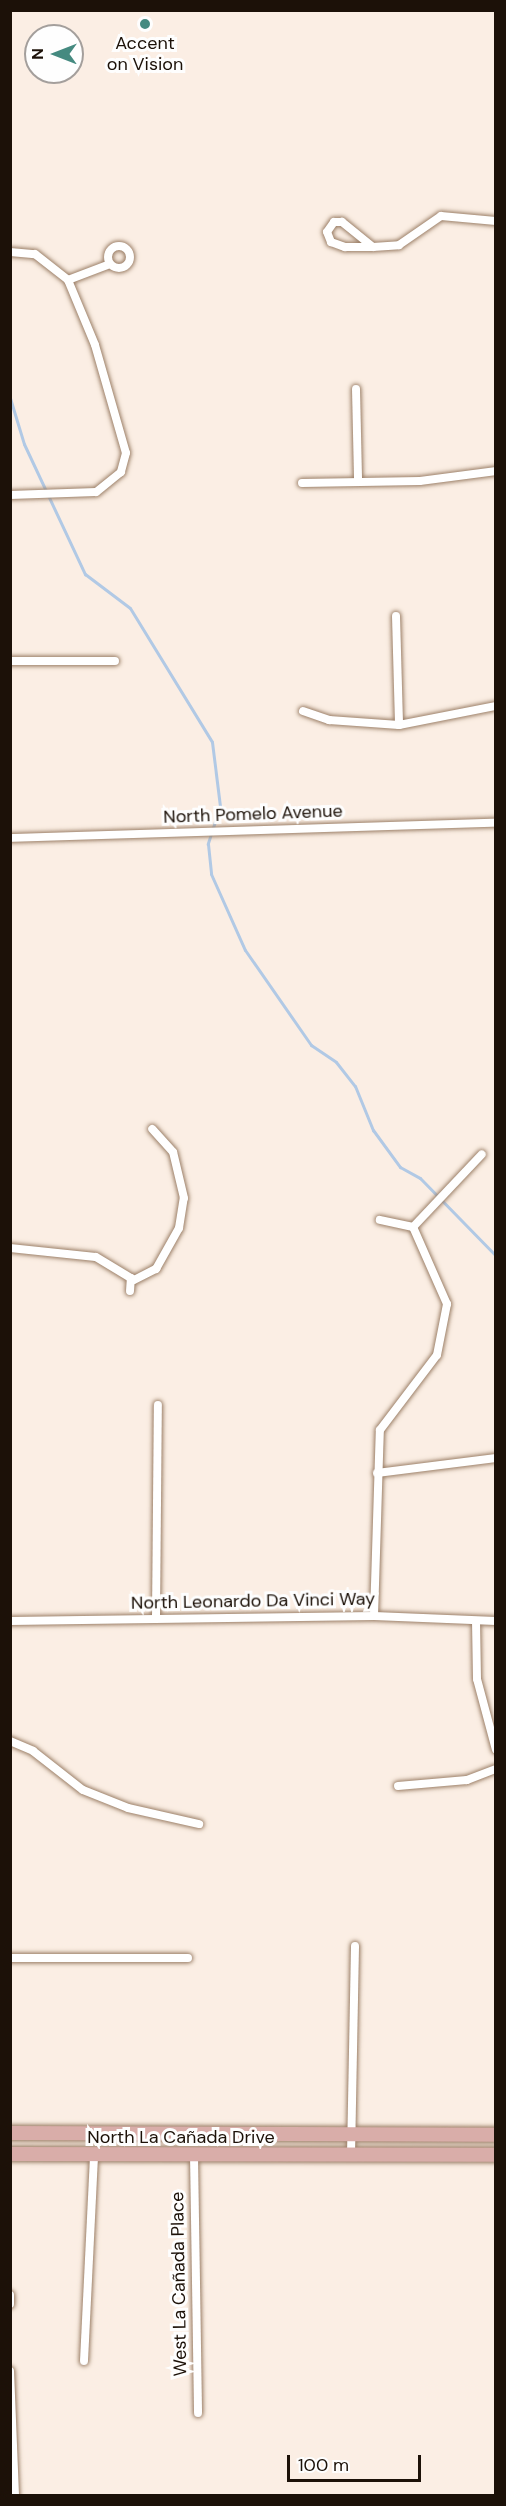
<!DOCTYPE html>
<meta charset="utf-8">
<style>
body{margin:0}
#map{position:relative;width:506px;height:2506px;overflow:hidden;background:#fbeee4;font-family:"DM Sans",sans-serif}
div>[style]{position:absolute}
.stream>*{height:3px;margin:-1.5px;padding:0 1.5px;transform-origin:1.5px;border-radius:1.5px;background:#b1c9e5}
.roads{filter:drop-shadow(0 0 2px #9c8068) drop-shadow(0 0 2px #9c8068)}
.minor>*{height:8px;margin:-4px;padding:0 4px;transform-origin:4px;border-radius:4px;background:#fff}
.minor>.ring{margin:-4px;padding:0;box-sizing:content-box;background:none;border:8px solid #fff;border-radius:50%}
.primary>*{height:14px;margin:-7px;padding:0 7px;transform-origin:7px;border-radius:7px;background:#d9ada9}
.dots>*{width:16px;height:16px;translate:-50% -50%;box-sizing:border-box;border:3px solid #fefefe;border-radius:50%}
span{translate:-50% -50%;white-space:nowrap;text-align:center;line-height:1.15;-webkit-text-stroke:6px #fefefe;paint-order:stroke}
.poi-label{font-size:18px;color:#1c1108}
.street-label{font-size:18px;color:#1c1108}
.frame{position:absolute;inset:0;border:12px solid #1c1108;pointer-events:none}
.north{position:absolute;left:24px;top:24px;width:60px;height:60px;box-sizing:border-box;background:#fefefe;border:2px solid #a49f9c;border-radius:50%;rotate:270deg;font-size:16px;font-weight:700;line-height:24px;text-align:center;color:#1c1108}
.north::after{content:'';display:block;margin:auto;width:21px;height:27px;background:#458a80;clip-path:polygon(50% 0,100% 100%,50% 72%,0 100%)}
.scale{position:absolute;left:287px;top:2455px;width:134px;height:27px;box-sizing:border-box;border:3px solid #1c1108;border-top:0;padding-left:8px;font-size:18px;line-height:21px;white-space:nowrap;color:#1c1108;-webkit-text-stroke:4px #fefefe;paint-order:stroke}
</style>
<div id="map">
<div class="stream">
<div style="left:10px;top:398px;width:48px;rotate:73.1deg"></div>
<div style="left:24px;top:444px;width:144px;rotate:64.9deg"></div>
<div style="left:85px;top:574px;width:56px;rotate:37.1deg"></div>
<div style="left:130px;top:608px;width:157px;rotate:58.5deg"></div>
<div style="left:212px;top:742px;width:64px;rotate:82.9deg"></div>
<div style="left:220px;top:806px;width:40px;rotate:108deg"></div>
<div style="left:208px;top:844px;width:30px;rotate:84deg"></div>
<div style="left:211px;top:874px;width:83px;rotate:65.9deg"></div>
<div style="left:245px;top:950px;width:116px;rotate:55.2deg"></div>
<div style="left:311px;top:1045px;width:30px;rotate:34deg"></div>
<div style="left:336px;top:1062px;width:31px;rotate:52deg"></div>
<div style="left:355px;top:1086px;width:48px;rotate:67.8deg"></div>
<div style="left:373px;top:1130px;width:46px;rotate:53.9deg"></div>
<div style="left:400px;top:1167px;width:23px;rotate:29deg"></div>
<div style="left:420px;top:1178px;width:109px;rotate:45.7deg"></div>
</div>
<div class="roads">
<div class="minor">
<div class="ring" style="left:108px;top:246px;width:14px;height:14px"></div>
<div style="left:373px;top:247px;width:40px;rotate:-141deg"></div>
<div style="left:342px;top:222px;width:8px;rotate:180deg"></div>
<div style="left:334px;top:222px;width:12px;rotate:125deg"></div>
<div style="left:327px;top:232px;width:11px;rotate:68deg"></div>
<div style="left:331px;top:242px;width:15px;rotate:20deg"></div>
<div style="left:345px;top:247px;width:28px"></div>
<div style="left:373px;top:247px;width:26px;rotate:-4deg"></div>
<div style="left:399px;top:245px;width:51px;rotate:-34.6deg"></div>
<div style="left:441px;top:216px;width:55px;rotate:5.2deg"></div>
<div style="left:10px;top:252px;width:25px;rotate:5deg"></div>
<div style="left:35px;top:254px;width:42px;rotate:38.2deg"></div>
<div style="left:68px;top:280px;width:70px;rotate:67.4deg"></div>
<div style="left:95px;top:345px;width:112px;rotate:74deg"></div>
<div style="left:126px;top:453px;width:20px;rotate:105deg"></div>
<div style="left:121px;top:472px;width:32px;rotate:141deg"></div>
<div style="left:96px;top:492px;width:86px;rotate:178deg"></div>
<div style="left:68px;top:280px;width:45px;rotate:-20.9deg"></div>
<div style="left:356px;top:389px;width:91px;rotate:88.7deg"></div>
<div style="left:302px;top:483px;width:118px;rotate:-1deg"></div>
<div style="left:420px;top:481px;width:77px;rotate:-7.5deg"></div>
<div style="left:396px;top:616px;width:109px;rotate:88.4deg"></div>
<div style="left:10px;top:661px;width:105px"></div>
<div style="left:303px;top:711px;width:28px;rotate:19deg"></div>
<div style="left:329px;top:720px;width:70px;rotate:4.1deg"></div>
<div style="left:399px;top:725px;width:99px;rotate:-11.1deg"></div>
<div style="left:10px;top:838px;width:486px;rotate:-1.8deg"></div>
<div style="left:413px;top:1227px;width:100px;rotate:-46.6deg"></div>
<div style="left:10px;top:1248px;width:86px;rotate:6deg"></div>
<div style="left:96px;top:1257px;width:44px;rotate:31.2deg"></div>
<div style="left:134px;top:1280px;width:25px;rotate:-27deg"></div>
<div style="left:156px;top:1269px;width:47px;rotate:-60.7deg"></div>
<div style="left:179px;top:1228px;width:30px;rotate:-81deg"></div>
<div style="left:184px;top:1198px;width:47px;rotate:-103.4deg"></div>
<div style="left:173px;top:1152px;width:31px;rotate:-132deg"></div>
<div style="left:130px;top:1291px;width:13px;rotate:-86deg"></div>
<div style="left:377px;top:1473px;width:120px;rotate:-7.2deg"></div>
<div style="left:374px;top:1616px;width:186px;rotate:-88.2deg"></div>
<div style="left:380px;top:1430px;width:94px;rotate:-52.8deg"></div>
<div style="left:437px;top:1355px;width:52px;rotate:-78.9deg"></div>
<div style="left:447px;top:1304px;width:84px;rotate:-113.8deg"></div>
<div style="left:413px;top:1227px;width:34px;rotate:-168deg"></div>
<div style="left:156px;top:1618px;width:213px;rotate:-89.5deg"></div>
<div style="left:10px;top:1621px;width:364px;rotate:-0.8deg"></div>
<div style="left:374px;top:1616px;width:122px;rotate:2.3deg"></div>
<div style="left:476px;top:1621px;width:58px;rotate:89deg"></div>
<div style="left:477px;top:1679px;width:73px;rotate:75deg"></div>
<div style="left:10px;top:1741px;width:25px;rotate:23deg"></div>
<div style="left:33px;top:1751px;width:63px;rotate:38deg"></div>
<div style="left:83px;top:1790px;width:48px;rotate:21.8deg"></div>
<div style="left:128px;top:1808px;width:73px;rotate:12.7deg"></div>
<div style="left:398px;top:1786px;width:69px;rotate:-5deg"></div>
<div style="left:467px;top:1780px;width:31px;rotate:-21deg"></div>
<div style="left:10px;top:1958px;width:178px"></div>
<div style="left:194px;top:2155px;width:258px;rotate:89.1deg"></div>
<div style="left:351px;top:2155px;width:209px;rotate:-88.9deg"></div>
<div style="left:10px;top:2295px;width:9px;rotate:90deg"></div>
<div style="left:84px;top:2361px;width:207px;rotate:-87.2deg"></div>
<div style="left:10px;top:2371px;width:125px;rotate:87.7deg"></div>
</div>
<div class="primary">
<div style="left:10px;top:2133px;width:486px;rotate:0.2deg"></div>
<div style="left:10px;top:2154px;width:486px;rotate:0.1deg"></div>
</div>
</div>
<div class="dots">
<div style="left:145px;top:24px;background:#458a80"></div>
</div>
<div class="poi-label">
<span style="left:145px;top:54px">Accent<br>on Vision</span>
</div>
<div class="street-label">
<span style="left:253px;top:814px;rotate:-2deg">North Pomelo Avenue</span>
<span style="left:253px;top:1601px;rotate:-1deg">North Leonardo Da Vinci Way</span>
<span style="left:181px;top:2137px">North La Cañada Drive</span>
<span style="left:179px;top:2284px;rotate:-91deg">West La Cañada Place</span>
</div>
<div class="frame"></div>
<div class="north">N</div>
<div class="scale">100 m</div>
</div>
